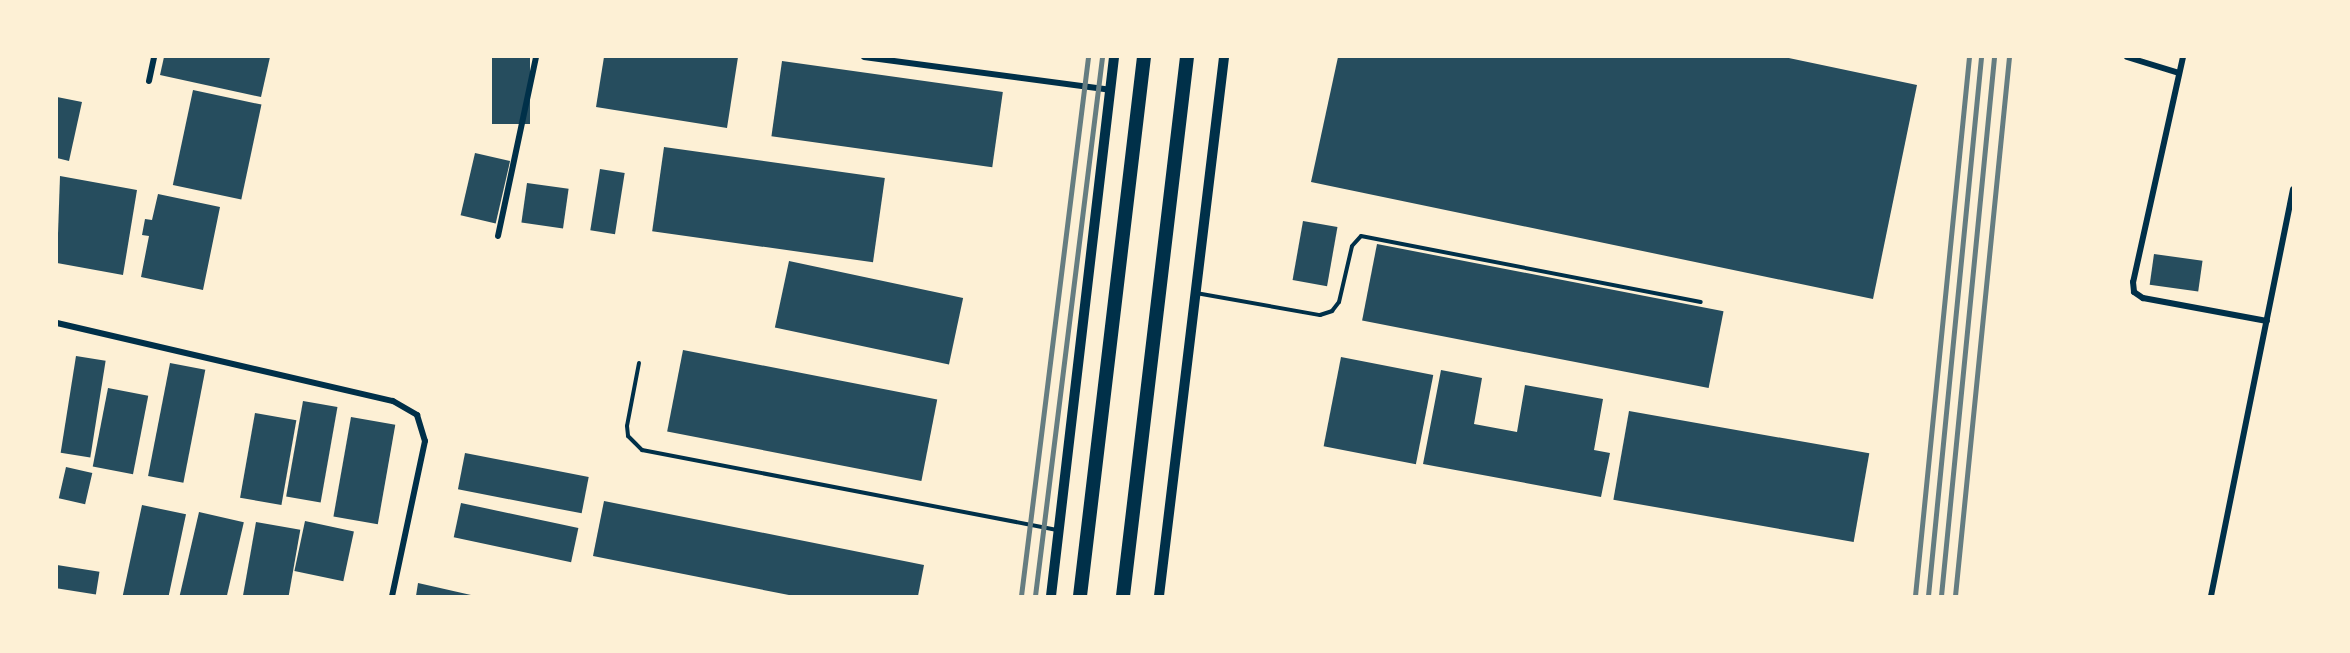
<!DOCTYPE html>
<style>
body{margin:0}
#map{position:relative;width:2350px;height:653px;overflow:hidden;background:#fdf0d5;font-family:Signika,sans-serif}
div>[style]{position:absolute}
.building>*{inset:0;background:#264d5e;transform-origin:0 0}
.service>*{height:4px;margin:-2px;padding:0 2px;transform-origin:2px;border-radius:2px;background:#003049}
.minor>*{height:6px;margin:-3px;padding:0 3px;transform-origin:3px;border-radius:3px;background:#003049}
.secondary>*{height:10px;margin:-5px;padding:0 5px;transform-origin:5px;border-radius:5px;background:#003049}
.trunk>*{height:14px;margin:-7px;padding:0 7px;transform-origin:7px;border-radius:7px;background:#003049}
.rail>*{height:4.5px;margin:-2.25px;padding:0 2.25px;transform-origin:2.25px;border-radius:2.25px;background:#657d81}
span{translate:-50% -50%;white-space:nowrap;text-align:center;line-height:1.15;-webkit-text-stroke:5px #fdf0d5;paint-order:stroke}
.frame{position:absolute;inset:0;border:58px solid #fdf0d5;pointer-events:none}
</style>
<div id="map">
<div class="building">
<div style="clip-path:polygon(164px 57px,270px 57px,261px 97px,160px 75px)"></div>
<div style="left:492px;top:57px;width:38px;height:67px"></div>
<div style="clip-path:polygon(604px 57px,738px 57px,727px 128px,596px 107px)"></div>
<div style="clip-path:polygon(1338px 57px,1784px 57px,1917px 85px,1873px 299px,1311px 182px)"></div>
<div style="left:782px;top:61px;width:223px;height:76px;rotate:8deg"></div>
<div style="left:193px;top:90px;width:70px;height:97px;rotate:12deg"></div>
<div style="clip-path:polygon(57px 97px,82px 102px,69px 161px,57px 158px)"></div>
<div style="left:664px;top:147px;width:223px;height:85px;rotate:8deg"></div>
<div style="left:475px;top:153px;width:36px;height:64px;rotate:13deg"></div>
<div style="left:600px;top:169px;width:25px;height:62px;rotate:9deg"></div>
<div style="clip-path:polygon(60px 176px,137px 190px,123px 275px,57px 263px)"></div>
<div style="left:527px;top:183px;width:42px;height:40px;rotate:8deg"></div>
<div style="clip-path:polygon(158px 194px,220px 207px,203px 290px,141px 277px,149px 236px,142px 235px,145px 219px,152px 220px)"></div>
<div style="left:1303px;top:221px;width:35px;height:60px;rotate:10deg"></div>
<div style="left:1377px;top:244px;width:353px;height:78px;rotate:11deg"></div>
<div style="left:2154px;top:254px;width:49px;height:31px;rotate:8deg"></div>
<div style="left:789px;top:261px;width:178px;height:68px;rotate:12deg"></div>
<div style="left:683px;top:350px;width:259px;height:83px;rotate:11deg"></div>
<div style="left:76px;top:356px;width:30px;height:98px;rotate:9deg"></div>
<div style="left:1341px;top:357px;width:94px;height:91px;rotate:11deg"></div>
<div style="left:170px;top:363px;width:36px;height:115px;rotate:11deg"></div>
<div style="clip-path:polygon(1441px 370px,1482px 378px,1474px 424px,1517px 432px,1525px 385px,1603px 399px,1594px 450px,1610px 453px,1601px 497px,1423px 464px)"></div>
<div style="left:108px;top:388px;width:41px;height:80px;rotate:11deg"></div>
<div style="left:303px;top:401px;width:35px;height:97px;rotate:10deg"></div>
<div style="left:1629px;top:411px;width:244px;height:90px;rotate:10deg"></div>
<div style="left:255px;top:413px;width:42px;height:86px;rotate:10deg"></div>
<div style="left:351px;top:417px;width:45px;height:101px;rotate:10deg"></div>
<div style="left:465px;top:453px;width:126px;height:37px;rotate:11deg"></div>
<div style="left:66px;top:467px;width:27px;height:32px;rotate:13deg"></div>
<div style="clip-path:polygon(604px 501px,924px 565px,918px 596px,794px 596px,593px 556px)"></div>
<div style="left:461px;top:503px;width:120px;height:35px;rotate:12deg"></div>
<div style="left:142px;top:505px;width:45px;height:93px;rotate:12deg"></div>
<div style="left:199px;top:512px;width:46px;height:86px;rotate:13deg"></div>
<div style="left:305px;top:521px;width:50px;height:51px;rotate:12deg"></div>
<div style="left:256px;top:522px;width:45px;height:75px;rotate:10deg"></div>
<div style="left:57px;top:565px;width:43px;height:23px;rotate:9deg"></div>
<div style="clip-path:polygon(418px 583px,471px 595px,471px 596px,416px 596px)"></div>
</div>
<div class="service">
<div style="left:1196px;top:293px;width:126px;rotate:10.1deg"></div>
<div style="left:1320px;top:315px;width:13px;rotate:-18deg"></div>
<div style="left:1332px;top:311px;width:11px;rotate:-52deg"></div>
<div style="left:1339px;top:302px;width:57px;rotate:-76.9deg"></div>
<div style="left:1352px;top:246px;width:13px;rotate:-48deg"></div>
<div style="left:1361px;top:236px;width:346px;rotate:11deg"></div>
<div style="left:639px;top:363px;width:64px;rotate:100.8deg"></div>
<div style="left:627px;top:426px;width:10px;rotate:84deg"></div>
<div style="left:628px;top:436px;width:20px;rotate:45deg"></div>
<div style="left:642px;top:450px;width:424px;rotate:10.9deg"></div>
</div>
<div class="minor">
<div style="left:864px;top:57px;width:248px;rotate:7.6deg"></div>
<div style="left:2127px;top:57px;width:54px;rotate:17.1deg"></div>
<div style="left:2183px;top:57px;width:230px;rotate:102.5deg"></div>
<div style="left:2133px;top:282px;width:10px;rotate:84deg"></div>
<div style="left:2134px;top:292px;width:11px;rotate:34deg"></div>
<div style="left:2143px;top:298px;width:126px;rotate:10.5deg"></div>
<div style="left:149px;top:81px;width:25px;rotate:-78deg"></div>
<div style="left:498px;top:236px;width:183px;rotate:-78deg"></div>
<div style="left:57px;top:323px;width:345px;rotate:13.1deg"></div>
<div style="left:393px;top:401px;width:28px;rotate:30deg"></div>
<div style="left:417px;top:415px;width:27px;rotate:73deg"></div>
<div style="left:425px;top:441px;width:158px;rotate:102deg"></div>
<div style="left:2211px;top:596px;width:415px;rotate:-78.6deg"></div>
</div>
<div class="secondary">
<div style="left:1051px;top:596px;width:543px;rotate:-83.33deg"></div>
<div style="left:1159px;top:596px;width:543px;rotate:-83.12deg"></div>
</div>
<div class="trunk">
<div style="left:1080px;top:596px;width:543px;rotate:-83.23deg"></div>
<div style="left:1123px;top:596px;width:543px;rotate:-83.23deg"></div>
</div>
<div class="rail">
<div style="left:1021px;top:596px;width:543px;rotate:-82.91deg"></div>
<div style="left:1035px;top:596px;width:543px;rotate:-82.91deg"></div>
<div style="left:1915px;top:596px;width:542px;rotate:-84.28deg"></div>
<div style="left:1928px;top:596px;width:542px;rotate:-84.38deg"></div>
<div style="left:1941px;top:596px;width:542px;rotate:-84.38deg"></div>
<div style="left:1955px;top:596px;width:542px;rotate:-84.28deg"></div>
</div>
<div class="frame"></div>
</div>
